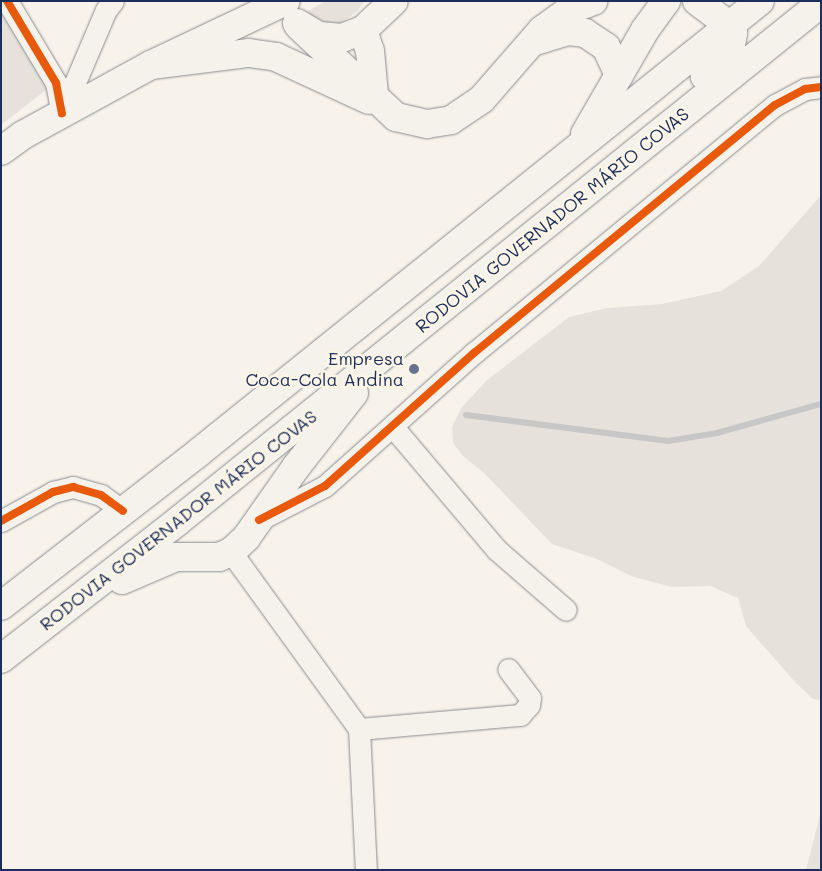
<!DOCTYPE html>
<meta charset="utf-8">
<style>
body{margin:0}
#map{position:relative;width:822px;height:871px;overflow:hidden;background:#f7f3ea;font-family:Mali,sans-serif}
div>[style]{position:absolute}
.green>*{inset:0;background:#e6e2db}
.stream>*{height:6px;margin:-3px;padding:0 3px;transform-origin:3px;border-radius:3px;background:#c7c7c7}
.roads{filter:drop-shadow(0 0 1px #8a8c91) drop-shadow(0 0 1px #8a8c91)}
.minor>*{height:21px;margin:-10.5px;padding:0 10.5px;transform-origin:10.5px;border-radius:10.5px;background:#f5f2ec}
.major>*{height:28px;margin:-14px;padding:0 14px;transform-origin:14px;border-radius:14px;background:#f5f2ec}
.highway>*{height:28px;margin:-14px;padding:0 14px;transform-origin:14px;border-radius:14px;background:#f5f2ec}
.cycleway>*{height:8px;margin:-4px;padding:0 4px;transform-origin:4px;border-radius:4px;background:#e8590c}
.dots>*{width:14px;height:14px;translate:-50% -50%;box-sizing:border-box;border:2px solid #fcf5e5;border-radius:50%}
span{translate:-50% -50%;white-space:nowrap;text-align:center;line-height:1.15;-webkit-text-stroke:5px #fcf5e5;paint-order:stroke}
.street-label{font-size:18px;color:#1b2f5e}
.poi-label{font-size:18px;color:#1b2f5e}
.right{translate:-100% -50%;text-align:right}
.frame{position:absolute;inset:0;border:2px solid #1b2f5e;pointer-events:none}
</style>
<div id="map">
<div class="green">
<div style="clip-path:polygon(1px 1px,51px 86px,1px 125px)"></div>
<div style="clip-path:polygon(326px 1px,365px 1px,358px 11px,339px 24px,315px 21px,302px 14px)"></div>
<div style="clip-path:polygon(821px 195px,821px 700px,813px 699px,796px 683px,746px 626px,738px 598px,710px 586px,672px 587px,631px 576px,597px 559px,552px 544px,485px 474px,463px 456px,453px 443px,452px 427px,462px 407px,486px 381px,569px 317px,607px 308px,662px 304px,721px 291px,759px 266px)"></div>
<div style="clip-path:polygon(821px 811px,821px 870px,806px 870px)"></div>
</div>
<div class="stream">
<div style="left:466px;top:415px;width:204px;rotate:7.3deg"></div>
<div style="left:668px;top:441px;width:50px;rotate:-9.3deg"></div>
<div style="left:717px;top:433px;width:108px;rotate:-15.6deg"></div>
</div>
<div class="roads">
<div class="minor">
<div style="left:7px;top:1px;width:96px;rotate:59.1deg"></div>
<div style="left:56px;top:83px;width:31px;rotate:79deg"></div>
<div style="left:62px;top:113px;width:112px;rotate:-66.9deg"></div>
<div style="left:106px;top:10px;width:11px;rotate:-52deg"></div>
<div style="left:393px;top:427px;width:161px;rotate:49.8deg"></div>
<div style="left:497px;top:550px;width:91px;rotate:41deg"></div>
<div style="left:261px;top:519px;width:72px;rotate:-27.3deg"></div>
<div style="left:325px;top:486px;width:200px;rotate:-41.8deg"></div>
<div style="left:474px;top:353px;width:390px;rotate:-39.5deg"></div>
<div style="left:775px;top:105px;width:34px;rotate:-28deg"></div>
<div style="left:805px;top:89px;width:16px;rotate:-7deg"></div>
<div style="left:1px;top:521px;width:60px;rotate:-29.1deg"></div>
<div style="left:53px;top:492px;width:21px;rotate:-14deg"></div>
<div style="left:73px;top:487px;width:29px;rotate:16deg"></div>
<div style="left:101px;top:495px;width:27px;rotate:36deg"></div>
<div style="left:231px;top:552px;width:218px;rotate:54.1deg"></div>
<div style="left:359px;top:729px;width:141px;rotate:87.2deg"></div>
<div style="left:359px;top:729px;width:162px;rotate:-5deg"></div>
<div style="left:520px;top:715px;width:13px;rotate:-48deg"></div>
<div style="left:529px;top:705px;width:7px;rotate:-82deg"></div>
<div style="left:530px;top:698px;width:36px;rotate:-127deg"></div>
</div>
<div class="major">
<div style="left:297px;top:23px;width:26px;rotate:31deg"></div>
<div style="left:319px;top:36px;width:23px;rotate:5deg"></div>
<div style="left:342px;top:38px;width:22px;rotate:-21deg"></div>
<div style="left:363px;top:30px;width:42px;rotate:-43.1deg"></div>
<div style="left:1px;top:151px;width:27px;rotate:-36deg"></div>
<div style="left:23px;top:135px;width:146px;rotate:-28.7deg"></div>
<div style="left:151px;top:65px;width:149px;rotate:-25.4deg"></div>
</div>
<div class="highway">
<div style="left:697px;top:1px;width:40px;rotate:37deg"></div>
<div style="left:729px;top:25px;width:9px;rotate:63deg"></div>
<div style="left:733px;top:33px;width:24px;rotate:99deg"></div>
<div style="left:729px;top:57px;width:31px;rotate:142deg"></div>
<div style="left:299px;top:26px;width:133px;rotate:43.2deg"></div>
<div style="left:396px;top:117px;width:32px;rotate:13deg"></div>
<div style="left:427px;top:124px;width:24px;rotate:-9deg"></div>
<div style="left:451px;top:120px;width:37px;rotate:-34deg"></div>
<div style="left:482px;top:99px;width:91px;rotate:-49deg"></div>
<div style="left:542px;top:30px;width:34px;rotate:-36deg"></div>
<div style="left:570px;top:10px;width:25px;rotate:-21deg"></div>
<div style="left:363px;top:30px;width:22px;rotate:72deg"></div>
<div style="left:370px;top:51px;width:44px;rotate:84.8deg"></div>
<div style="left:535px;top:41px;width:34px;rotate:-17deg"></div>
<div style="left:567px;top:31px;width:18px;rotate:6deg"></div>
<div style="left:585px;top:33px;width:25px;rotate:34deg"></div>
<div style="left:606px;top:47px;width:31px;rotate:65deg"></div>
<div style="left:151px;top:65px;width:99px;rotate:-7deg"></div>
<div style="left:249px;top:53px;width:27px;rotate:8deg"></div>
<div style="left:276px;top:57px;width:102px;rotate:24.8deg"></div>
<div style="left:585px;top:134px;width:120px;rotate:-60deg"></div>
<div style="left:645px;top:30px;width:36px;rotate:-54deg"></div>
<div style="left:122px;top:580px;width:59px;rotate:-23.1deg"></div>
<div style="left:176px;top:557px;width:43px"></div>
<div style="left:219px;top:557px;width:13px;rotate:-23deg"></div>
<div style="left:231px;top:552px;width:21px;rotate:-43deg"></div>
<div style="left:246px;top:538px;width:87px;rotate:-54.8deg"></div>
<div style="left:296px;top:467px;width:94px;rotate:-51.9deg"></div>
<div style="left:1px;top:606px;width:249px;rotate:-37.8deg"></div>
<div style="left:198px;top:453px;width:721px;rotate:-38.81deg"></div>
<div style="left:1px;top:659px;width:224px;rotate:-37.9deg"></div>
<div style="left:178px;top:521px;width:826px;rotate:-38.85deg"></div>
</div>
</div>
<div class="cycleway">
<div style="left:7px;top:1px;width:96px;rotate:59.1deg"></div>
<div style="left:56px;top:83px;width:31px;rotate:79deg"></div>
<div style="left:259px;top:520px;width:74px;rotate:-27.3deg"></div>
<div style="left:325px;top:486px;width:200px;rotate:-41.8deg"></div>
<div style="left:474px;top:353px;width:390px;rotate:-39.5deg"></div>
<div style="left:775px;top:105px;width:34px;rotate:-28deg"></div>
<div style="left:805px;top:89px;width:16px;rotate:-7deg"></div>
<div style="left:1px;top:521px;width:60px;rotate:-29.1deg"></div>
<div style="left:53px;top:492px;width:21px;rotate:-14deg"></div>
<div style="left:73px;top:487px;width:29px;rotate:16deg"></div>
<div style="left:101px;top:495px;width:27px;rotate:36deg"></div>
</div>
<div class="dots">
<div style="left:414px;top:369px;background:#68748f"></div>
</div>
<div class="street-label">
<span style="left:552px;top:220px;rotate:-39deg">RODOVIA GOVERNADOR MÁRIO COVAS</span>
<span style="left:178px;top:520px;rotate:-38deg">RODOVIA GOVERNADOR MÁRIO COVAS</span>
</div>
<div class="poi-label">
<span class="right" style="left:404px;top:369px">Empresa<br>Coca-Cola Andina</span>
</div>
<div class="frame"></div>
</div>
